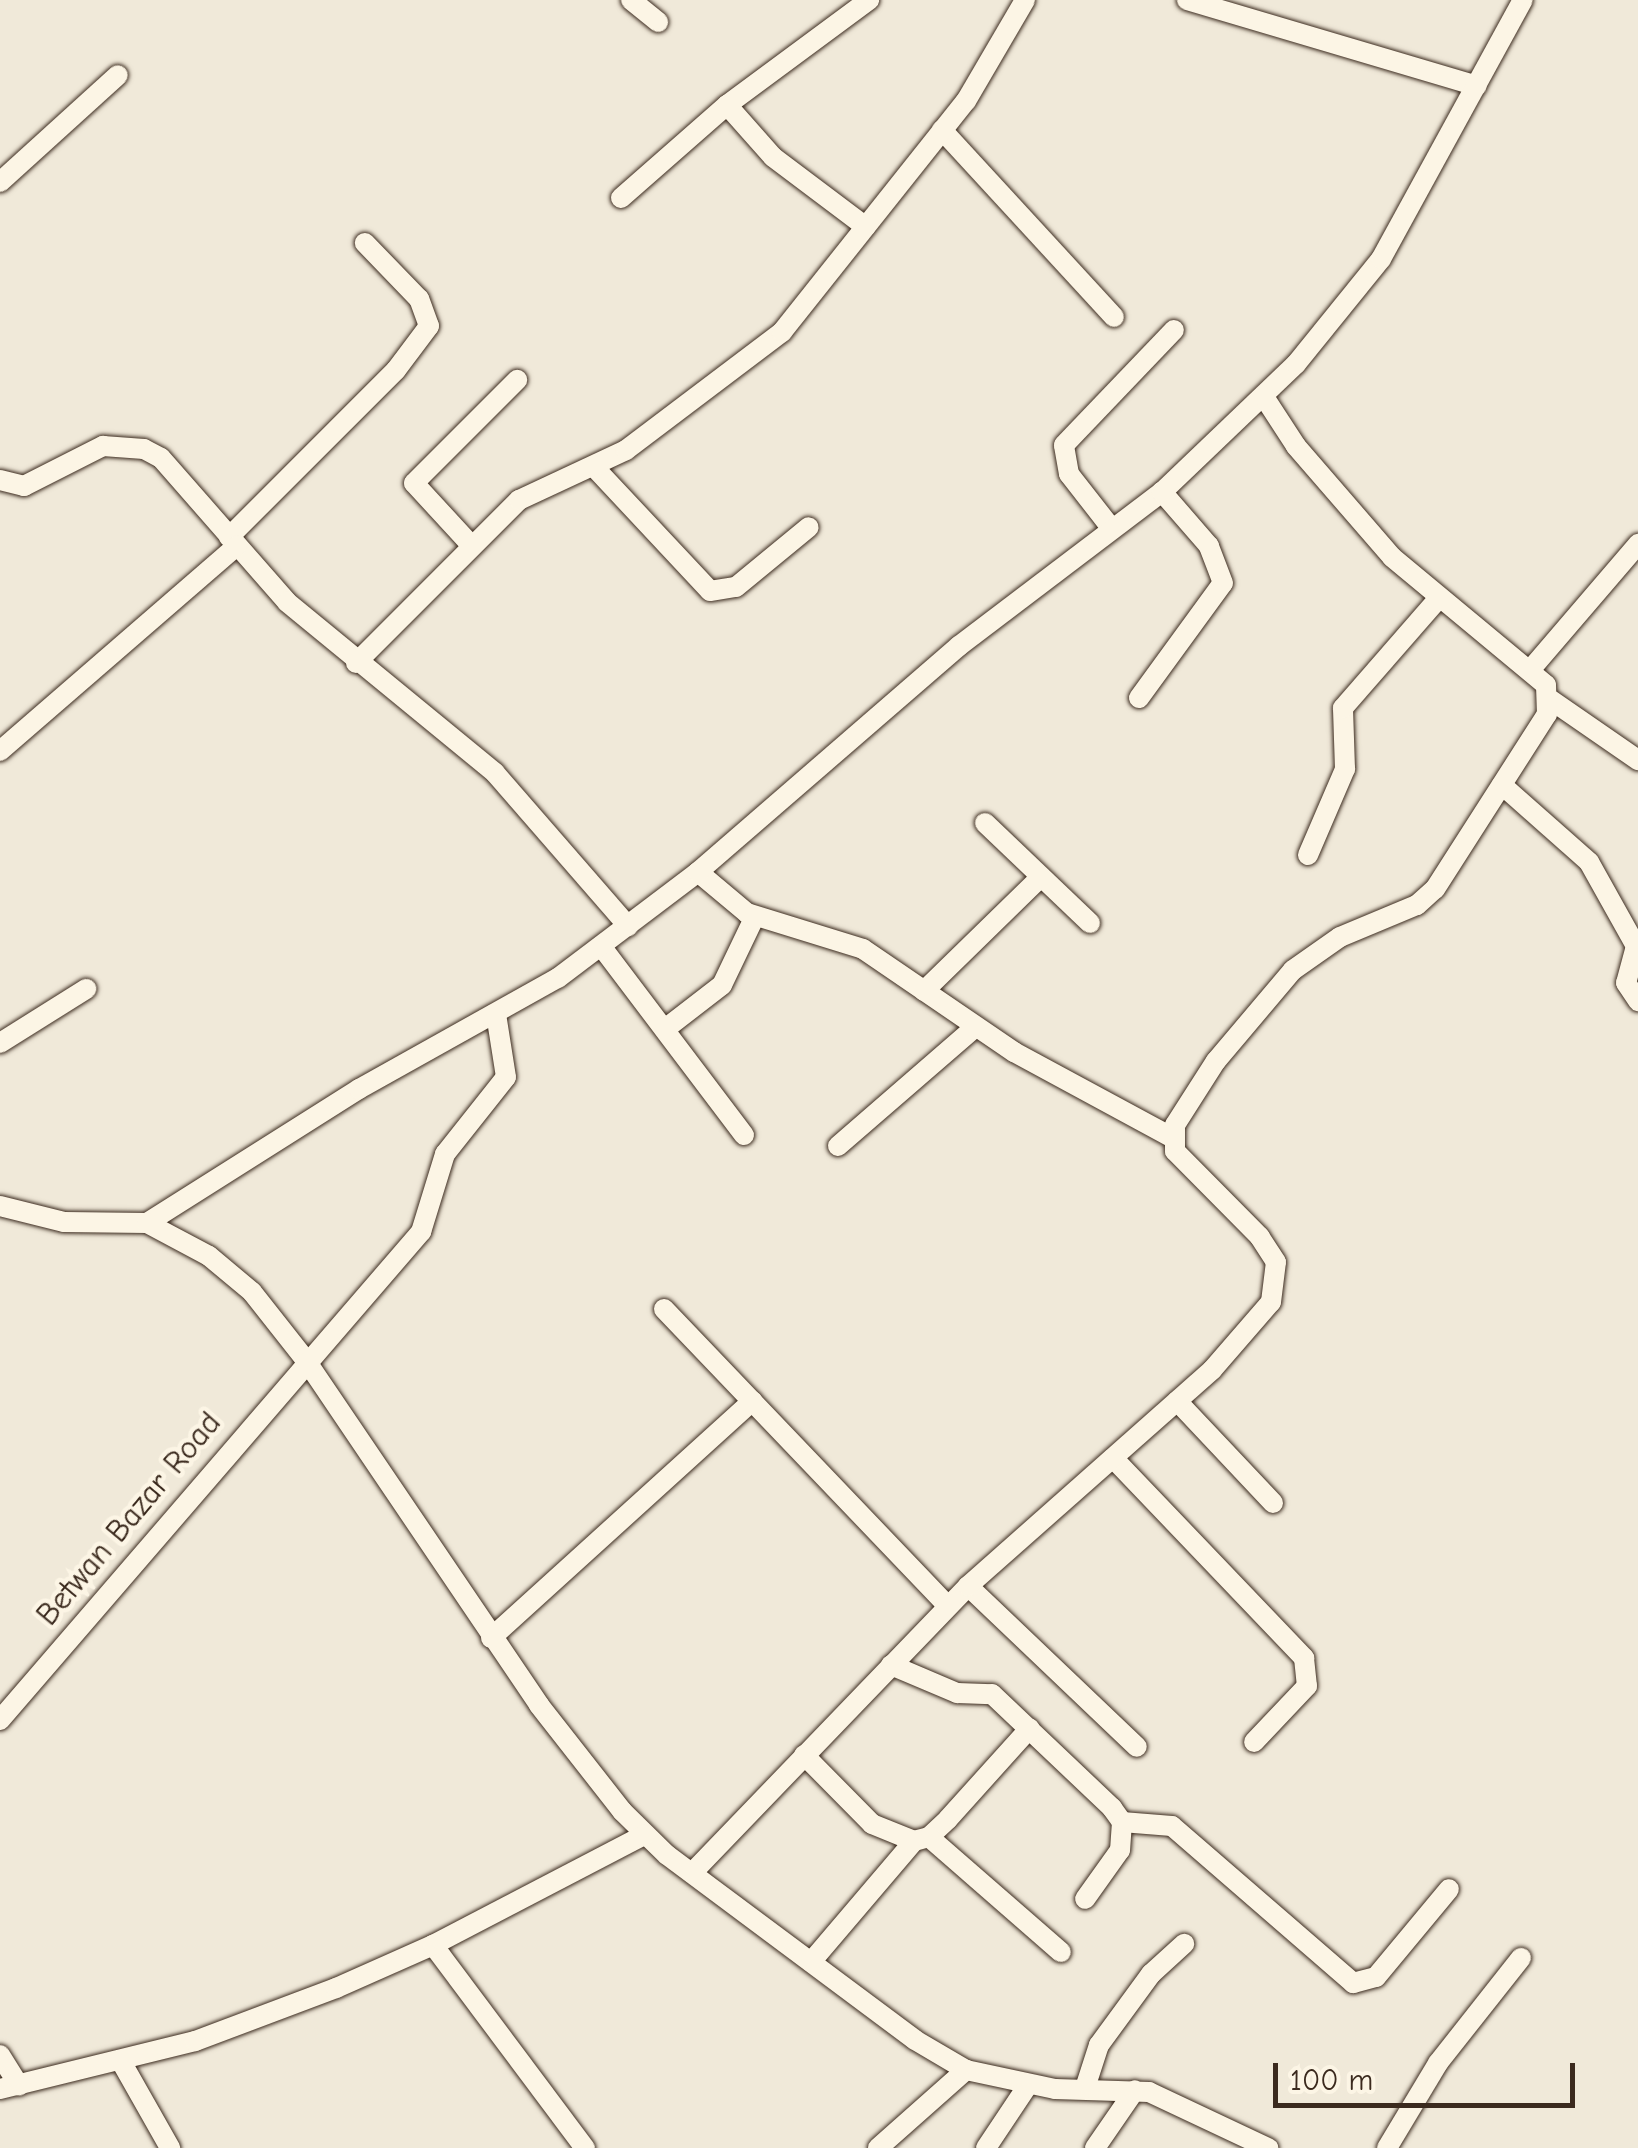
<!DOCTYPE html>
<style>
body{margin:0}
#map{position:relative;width:1638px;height:2148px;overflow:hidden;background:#f0e9d9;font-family:"Comic Neue",sans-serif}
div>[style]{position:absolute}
.roads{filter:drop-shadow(0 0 2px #3b2a1e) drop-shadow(0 0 2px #3b2a1e)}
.street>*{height:20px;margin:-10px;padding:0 10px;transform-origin:10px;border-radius:10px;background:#fcf5e5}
span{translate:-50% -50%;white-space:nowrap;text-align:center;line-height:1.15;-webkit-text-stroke:9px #fcf5e5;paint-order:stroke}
.street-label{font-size:32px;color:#3b2a1e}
.scale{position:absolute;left:1273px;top:2063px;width:302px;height:45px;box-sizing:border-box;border:5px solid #3b2a1e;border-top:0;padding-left:12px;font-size:30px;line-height:35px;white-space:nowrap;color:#3b2a1e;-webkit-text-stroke:8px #fcf5e5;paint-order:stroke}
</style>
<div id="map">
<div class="roads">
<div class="street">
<div style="left:631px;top:0;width:35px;rotate:39deg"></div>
<div style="left:1187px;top:0;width:302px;rotate:16.5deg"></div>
<div style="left:727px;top:105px;width:69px;rotate:48.5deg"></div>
<div style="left:773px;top:157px;width:116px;rotate:37deg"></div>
<div style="left:942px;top:130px;width:254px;rotate:47.4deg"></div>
<div style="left:0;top:182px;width:159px;rotate:-42.2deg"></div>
<div style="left:621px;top:198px;width:141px;rotate:-41.3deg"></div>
<div style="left:727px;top:105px;width:177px;rotate:-36.5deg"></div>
<div style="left:595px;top:468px;width:168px;rotate:46.9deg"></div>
<div style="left:710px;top:591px;width:26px;rotate:-9deg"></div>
<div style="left:736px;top:587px;width:94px;rotate:-39.4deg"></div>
<div style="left:0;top:480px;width:25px;rotate:14deg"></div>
<div style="left:24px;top:486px;width:89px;rotate:-26.9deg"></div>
<div style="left:103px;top:446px;width:41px;rotate:4.2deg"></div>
<div style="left:144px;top:449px;width:19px;rotate:28deg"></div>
<div style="left:161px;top:458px;width:191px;rotate:48.8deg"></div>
<div style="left:287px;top:602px;width:269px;rotate:39.4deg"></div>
<div style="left:495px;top:773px;width:203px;rotate:49deg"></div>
<div style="left:1112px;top:529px;width:70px;rotate:-128deg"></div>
<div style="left:1069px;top:474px;width:29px;rotate:-100deg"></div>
<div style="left:1064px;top:445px;width:159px;rotate:-46.3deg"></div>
<div style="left:229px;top:537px;width:236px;rotate:-45deg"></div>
<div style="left:396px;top:370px;width:55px;rotate:-53.1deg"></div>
<div style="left:429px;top:326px;width:29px;rotate:-110deg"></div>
<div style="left:419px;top:299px;width:78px;rotate:-134deg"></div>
<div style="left:471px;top:545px;width:84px;rotate:-132.6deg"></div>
<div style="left:414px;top:483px;width:146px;rotate:-45deg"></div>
<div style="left:356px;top:663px;width:231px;rotate:-45deg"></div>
<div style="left:519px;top:500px;width:118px;rotate:-25deg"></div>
<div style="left:626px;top:450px;width:196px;rotate:-37.1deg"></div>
<div style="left:782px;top:332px;width:295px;rotate:-51.5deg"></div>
<div style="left:966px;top:101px;width:117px;rotate:-59.7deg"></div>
<div style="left:1531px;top:669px;width:165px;rotate:-49.4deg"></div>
<div style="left:1139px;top:698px;width:142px;rotate:-53.9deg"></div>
<div style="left:1223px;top:583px;width:40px;rotate:-111deg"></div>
<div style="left:1209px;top:546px;width:72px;rotate:-131deg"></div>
<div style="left:1551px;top:700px;width:106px;rotate:34.6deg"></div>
<div style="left:0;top:751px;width:313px;rotate:-40.9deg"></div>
<div style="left:1502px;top:785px;width:116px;rotate:41.5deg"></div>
<div style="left:1589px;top:862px;width:96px;rotate:60.8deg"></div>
<div style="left:1636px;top:946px;width:38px;rotate:105deg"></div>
<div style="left:1626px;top:983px;width:22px;rotate:56deg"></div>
<div style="left:985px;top:823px;width:145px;rotate:43.6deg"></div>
<div style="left:1308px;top:855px;width:94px;rotate:-66.7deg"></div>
<div style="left:1345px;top:769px;width:61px;rotate:-91.9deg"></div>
<div style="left:1343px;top:708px;width:145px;rotate:-48.9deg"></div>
<div style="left:698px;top:872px;width:64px;rotate:39.9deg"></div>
<div style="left:747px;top:913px;width:121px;rotate:17.2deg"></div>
<div style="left:863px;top:949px;width:183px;rotate:34.3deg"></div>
<div style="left:1014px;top:1052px;width:179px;rotate:28.4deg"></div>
<div style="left:601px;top:946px;width:237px;rotate:52.9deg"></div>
<div style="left:924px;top:991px;width:163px;rotate:-44.3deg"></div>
<div style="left:665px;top:1029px;width:72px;rotate:-37.7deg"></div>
<div style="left:722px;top:985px;width:76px;rotate:-64.4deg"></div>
<div style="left:0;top:1043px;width:102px;rotate:-32.1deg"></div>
<div style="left:838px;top:1146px;width:180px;rotate:-40.9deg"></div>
<div style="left:0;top:1206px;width:66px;rotate:14deg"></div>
<div style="left:64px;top:1222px;width:83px;rotate:0.7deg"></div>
<div style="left:147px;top:1223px;width:251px;rotate:-32.3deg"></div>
<div style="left:359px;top:1089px;width:228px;rotate:-29.2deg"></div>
<div style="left:558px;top:978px;width:176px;rotate:-37.1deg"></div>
<div style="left:698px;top:872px;width:345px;rotate:-40.9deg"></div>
<div style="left:959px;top:646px;width:255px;rotate:-37.2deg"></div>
<div style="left:1162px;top:492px;width:185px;rotate:-43.7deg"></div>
<div style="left:1296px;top:364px;width:135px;rotate:-51deg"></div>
<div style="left:1381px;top:259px;width:295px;rotate:-61.3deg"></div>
<div style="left:147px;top:1223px;width:70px;rotate:28deg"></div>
<div style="left:209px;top:1256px;width:56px;rotate:39.9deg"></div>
<div style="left:252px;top:1292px;width:85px;rotate:51.7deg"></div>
<div style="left:305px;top:1359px;width:418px;rotate:55.9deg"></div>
<div style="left:539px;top:1705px;width:135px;rotate:51.9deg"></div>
<div style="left:622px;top:1811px;width:63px;rotate:44.4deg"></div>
<div style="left:667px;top:1855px;width:309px;rotate:36.7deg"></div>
<div style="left:915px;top:2040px;width:59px;rotate:30.5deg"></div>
<div style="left:966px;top:2070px;width:91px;rotate:12.1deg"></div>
<div style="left:1055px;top:2089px;width:94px;rotate:1.8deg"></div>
<div style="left:1149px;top:2092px;width:132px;rotate:25.2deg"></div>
<div style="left:664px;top:1309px;width:411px;rotate:46.3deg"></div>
<div style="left:1177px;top:1401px;width:140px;rotate:46.7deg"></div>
<div style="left:1113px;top:1458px;width:277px;rotate:46.3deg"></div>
<div style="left:1304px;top:1658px;width:28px;rotate:84deg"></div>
<div style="left:1307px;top:1686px;width:77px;rotate:133.4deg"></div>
<div style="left:968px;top:1586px;width:233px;rotate:43.6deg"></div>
<div style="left:491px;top:1638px;width:353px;rotate:-42.2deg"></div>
<div style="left:891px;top:1665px;width:72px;rotate:23deg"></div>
<div style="left:957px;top:1693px;width:35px;rotate:2deg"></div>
<div style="left:992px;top:1694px;width:166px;rotate:43.5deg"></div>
<div style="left:1112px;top:1808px;width:17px;rotate:54deg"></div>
<div style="left:1122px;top:1822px;width:28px;rotate:94deg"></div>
<div style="left:1120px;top:1850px;width:60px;rotate:125.5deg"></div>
<div style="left:0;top:1720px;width:645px;rotate:-49.22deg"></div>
<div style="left:421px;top:1232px;width:82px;rotate:-72.9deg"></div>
<div style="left:445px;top:1154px;width:98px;rotate:-51.6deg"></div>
<div style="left:506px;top:1077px;width:64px;rotate:-99deg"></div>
<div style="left:804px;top:1755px;width:97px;rotate:45.4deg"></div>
<div style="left:872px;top:1824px;width:45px;rotate:22deg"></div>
<div style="left:914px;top:1841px;width:16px;rotate:-15deg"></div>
<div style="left:929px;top:1837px;width:26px;rotate:-43deg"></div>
<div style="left:948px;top:1819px;width:122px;rotate:-48deg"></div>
<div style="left:1122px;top:1822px;width:50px;rotate:4.6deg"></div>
<div style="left:1172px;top:1826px;width:240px;rotate:40.9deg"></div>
<div style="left:1353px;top:1983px;width:24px;rotate:-15deg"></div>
<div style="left:1376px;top:1977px;width:114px;rotate:-50.3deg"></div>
<div style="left:929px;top:1837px;width:175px;rotate:41.1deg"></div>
<div style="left:692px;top:1873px;width:398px;rotate:-46.1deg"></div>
<div style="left:968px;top:1586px;width:326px;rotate:-41.5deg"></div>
<div style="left:1212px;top:1370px;width:90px;rotate:-49.1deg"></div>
<div style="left:1271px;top:1302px;width:40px;rotate:-82.9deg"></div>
<div style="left:1276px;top:1262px;width:30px;rotate:-123deg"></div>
<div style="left:1260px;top:1237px;width:121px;rotate:-134.7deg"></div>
<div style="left:1175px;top:1151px;width:26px;rotate:-90deg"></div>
<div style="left:1175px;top:1125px;width:76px;rotate:-57.4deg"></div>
<div style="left:1216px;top:1061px;width:119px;rotate:-49.8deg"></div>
<div style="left:1293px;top:970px;width:57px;rotate:-35.1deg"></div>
<div style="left:1340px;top:937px;width:83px;rotate:-22.6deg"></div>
<div style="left:1417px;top:905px;width:24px;rotate:-42deg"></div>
<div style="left:1435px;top:889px;width:208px;rotate:-57.4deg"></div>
<div style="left:1547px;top:714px;width:29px;rotate:-92deg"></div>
<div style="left:1546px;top:685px;width:200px;rotate:-140.3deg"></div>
<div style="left:1392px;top:557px;width:147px;rotate:-130.9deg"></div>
<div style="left:1296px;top:446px;width:59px;rotate:-123.1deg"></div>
<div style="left:433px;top:1945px;width:254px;rotate:53.2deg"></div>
<div style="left:811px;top:1962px;width:159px;rotate:-49.6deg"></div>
<div style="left:0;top:2055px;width:36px;rotate:58deg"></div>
<div style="left:122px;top:2063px;width:98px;rotate:60.5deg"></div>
<div style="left:1085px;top:2088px;width:45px;rotate:-72deg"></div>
<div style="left:1099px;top:2045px;width:88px;rotate:-53.8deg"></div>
<div style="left:1151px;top:1974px;width:45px;rotate:-42.3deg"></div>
<div style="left:0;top:2089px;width:201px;rotate:-13.8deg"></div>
<div style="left:195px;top:2041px;width:151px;rotate:-20.6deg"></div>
<div style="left:336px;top:1988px;width:106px;rotate:-23.9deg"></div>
<div style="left:433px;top:1945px;width:238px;rotate:-27.5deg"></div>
<div style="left:878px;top:2148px;width:118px;rotate:-41.6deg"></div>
<div style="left:986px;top:2148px;width:76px;rotate:-56.3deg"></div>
<div style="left:1095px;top:2148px;width:70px;rotate:-55.4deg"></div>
<div style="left:1387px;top:2148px;width:99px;rotate:-59deg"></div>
<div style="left:1438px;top:2063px;width:134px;rotate:-51.7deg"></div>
</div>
</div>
<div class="street-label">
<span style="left:129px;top:1519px;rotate:-50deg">Betwan Bazar Road</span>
</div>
<div class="scale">100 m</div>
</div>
